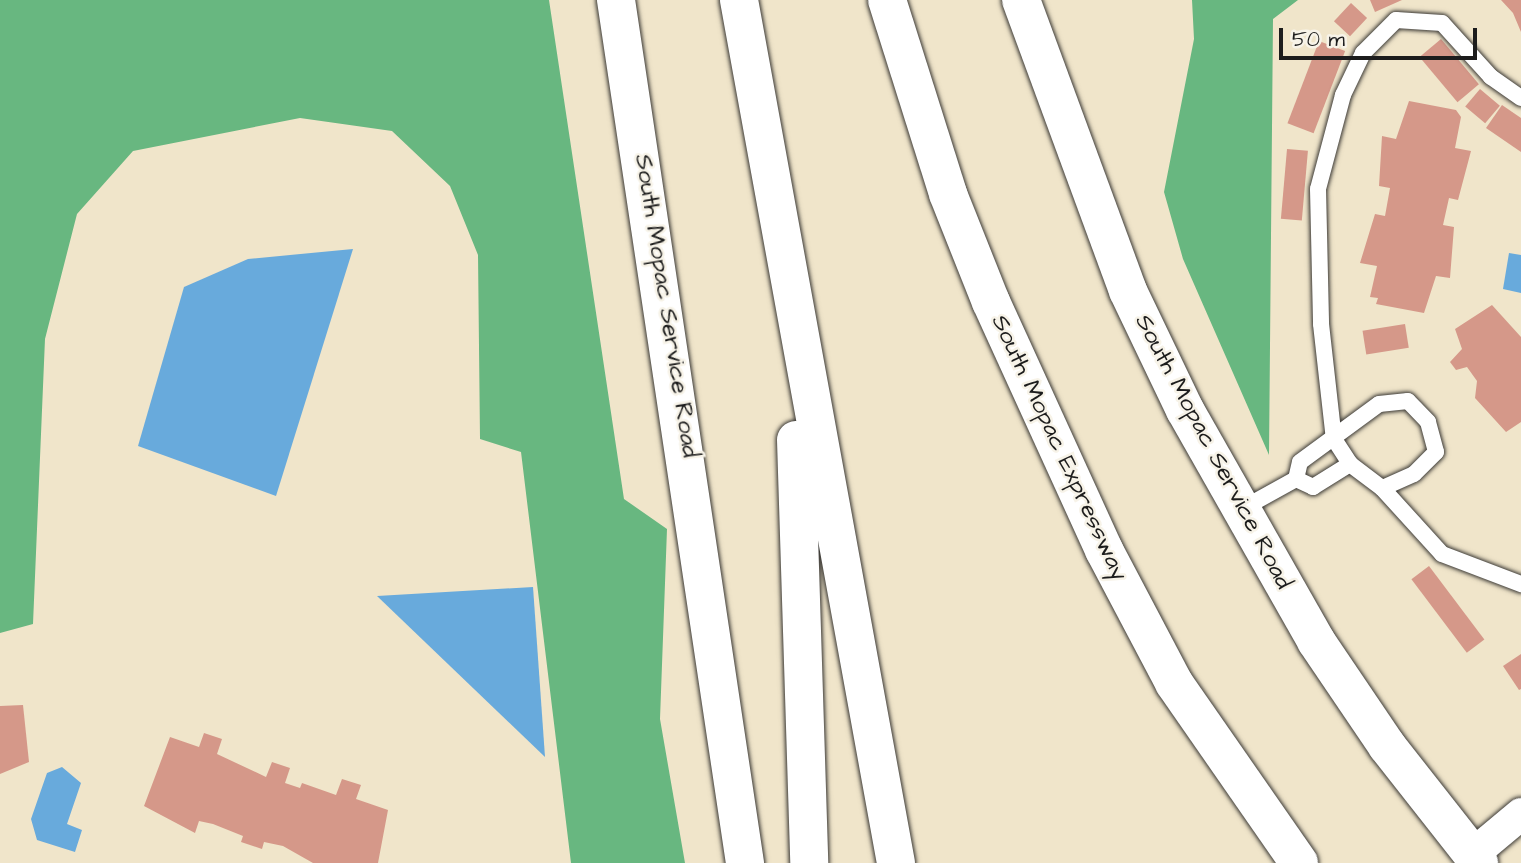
<!DOCTYPE html>
<style>
body{margin:0}
#map{position:relative;width:1521px;height:863px;overflow:hidden;background:#f0e5ca;font-family:"Architects Daughter",sans-serif}
div>[style]{position:absolute}
.forest>*{inset:0;background:#68b780}
.water>*{inset:0;background:#68aadc}
.building>*{inset:0;background:#d59889;transform-origin:0 0}
.roads{filter:drop-shadow(0 0 2px #3c3a36) drop-shadow(0 0 2px #3c3a36)}
.service>*{height:16px;margin:-8px;padding:0 8px;transform-origin:8px;border-radius:8px;background:#fff}
.minor>*{height:32px;margin:-16px;padding:0 16px;transform-origin:16px;border-radius:16px;background:#fff}
.secondary>*{height:38px;margin:-19px;padding:0 19px;transform-origin:19px;border-radius:19px;background:#fff}
.motorway>*{height:38px;margin:-19px;padding:0 19px;transform-origin:19px;border-radius:19px;background:#fff}
span{translate:-50% -50%;white-space:nowrap;text-align:center;line-height:1.15;-webkit-text-stroke:5px #f7f3e8;paint-order:stroke}
.street-label{font-size:24px;color:#1c1c1c}
.scale{position:absolute;left:1279px;top:28px;width:198px;height:32px;box-sizing:border-box;border:4px solid #1c1c1c;border-top:0;padding-left:9px;font-size:21px;line-height:24px;white-space:nowrap;color:#1c1c1c;-webkit-text-stroke:5px #f7f3e8;paint-order:stroke}
</style>
<div id="map">
<div class="forest">
<div style="clip-path:polygon(0 0,549px 0,624px 499px,667px 529px,660px 719px,685px 863px,571px 863px,521px 452px,480px 439px,478px 255px,450px 186px,392px 131px,300px 118px,133px 151px,77px 214px,45px 339px,33px 624px,0 633px)"></div>
<div style="clip-path:polygon(1192px 0,1298px 0,1273px 19px,1269px 455px,1183px 259px,1164px 192px,1194px 39px)"></div>
</div>
<div class="water">
<div style="clip-path:polygon(353px 249px,276px 496px,138px 446px,184px 287px,248px 259px)"></div>
<div style="clip-path:polygon(1509px 253px,1521px 255px,1521px 293px,1503px 289px)"></div>
<div style="clip-path:polygon(533px 587px,545px 757px,377px 596px)"></div>
<div style="clip-path:polygon(62px 767px,81px 783px,67px 824px,82px 830px,75px 852px,37px 840px,31px 819px,47px 773px)"></div>
</div>
<div class="building">
<div style="clip-path:polygon(1370px 0,1402px 0,1375px 12px)"></div>
<div style="clip-path:polygon(1501px 0,1521px 0,1521px 32px,1513px 13px)"></div>
<div style="left:1351px;top:3px;width:22px;height:25px;rotate:43deg"></div>
<div style="left:1441px;top:39px;width:59px;height:28px;rotate:50deg"></div>
<div style="left:1319px;top:41px;width:28px;height:88px;rotate:21deg"></div>
<div style="left:1480px;top:89px;width:26px;height:23px;rotate:40deg"></div>
<div style="clip-path:polygon(1409px 101px,1456px 110px,1461px 117px,1455px 148px,1471px 151px,1458px 200px,1449px 198px,1443px 225px,1454px 227px,1450px 278px,1436px 276px,1424px 313px,1376px 304px,1378px 298px,1370px 297px,1377px 266px,1360px 263px,1375px 214px,1385px 216px,1390px 188px,1379px 186px,1382px 136px,1396px 139px)"></div>
<div style="clip-path:polygon(1502px 105px,1521px 118px,1521px 152px,1486px 128px)"></div>
<div style="left:1287px;top:149px;width:21px;height:70px;rotate:5deg"></div>
<div style="clip-path:polygon(1492px 305px,1521px 337px,1521px 422px,1506px 432px,1475px 398px,1477px 381px,1467px 367px,1456px 370px,1450px 362px,1462px 349px,1455px 329px)"></div>
<div style="left:1405px;top:324px;width:24px;height:43px;rotate:81deg"></div>
<div style="left:1429px;top:566px;width:92px;height:22px;rotate:53deg"></div>
<div style="clip-path:polygon(1521px 654px,1521px 689px,1519px 690px,1503px 666px)"></div>
<div style="clip-path:polygon(23px 705px,29px 762px,0 774px,0 706px)"></div>
<div style="clip-path:polygon(204px 733px,222px 739px,217px 754px,266px 777px,272px 762px,290px 768px,285px 783px,300px 788px,302px 783px,336px 795px,342px 779px,361px 785px,356px 799px,388px 810px,378px 863px,313px 863px,283px 846px,264px 842px,262px 849px,241px 842px,243px 836px,213px 824px,199px 821px,195px 833px,144px 806px,170px 737px,199px 747px)"></div>
</div>
<div class="roads">
<div class="service">
<div style="left:1521px;top:98px;width:37px;rotate:-145deg"></div>
<div style="left:1491px;top:77px;width:73px;rotate:-132.2deg"></div>
<div style="left:1442px;top:23px;width:46px;rotate:-176.3deg"></div>
<div style="left:1396px;top:20px;width:47px;rotate:135deg"></div>
<div style="left:1363px;top:53px;width:47px;rotate:115.5deg"></div>
<div style="left:1343px;top:95px;width:97px;rotate:104.9deg"></div>
<div style="left:1318px;top:189px;width:135px;rotate:88.7deg"></div>
<div style="left:1321px;top:324px;width:116px;rotate:83.6deg"></div>
<div style="left:1334px;top:439px;width:30px;rotate:57deg"></div>
<div style="left:1350px;top:464px;width:40px;rotate:37deg"></div>
<div style="left:1382px;top:488px;width:89px;rotate:47.7deg"></div>
<div style="left:1442px;top:554px;width:85px;rotate:20.8deg"></div>
<div style="left:1296px;top:479px;width:19px;rotate:25deg"></div>
<div style="left:1313px;top:487px;width:44px;rotate:-31.9deg"></div>
<div style="left:1240px;top:510px;width:64px;rotate:-29deg"></div>
<div style="left:1296px;top:479px;width:17px;rotate:-77deg"></div>
<div style="left:1300px;top:462px;width:98px;rotate:-36.3deg"></div>
<div style="left:1379px;top:404px;width:29px;rotate:-6deg"></div>
<div style="left:1408px;top:401px;width:29px;rotate:46deg"></div>
<div style="left:1428px;top:422px;width:31px;rotate:75deg"></div>
<div style="left:1436px;top:452px;width:31px;rotate:135deg"></div>
<div style="left:1414px;top:474px;width:35px;rotate:156deg"></div>
</div>
<div class="minor">
<div style="left:1472px;top:855px;width:64px;rotate:-39.9deg"></div>
</div>
<div class="secondary">
<div style="left:616px;top:0;width:873px;rotate:81.5deg"></div>
<div style="left:1021px;top:0;width:310px;rotate:69.8deg"></div>
<div style="left:1128px;top:291px;width:132px;rotate:64.4deg"></div>
<div style="left:1185px;top:410px;width:266px;rotate:60.4deg"></div>
<div style="left:1316px;top:641px;width:127px;rotate:55.9deg"></div>
<div style="left:1387px;top:746px;width:149px;rotate:51.8deg"></div>
</div>
<div class="motorway">
<div style="left:739px;top:0;width:877px;rotate:79.69deg"></div>
<div style="left:887px;top:0;width:203px;rotate:72.5deg"></div>
<div style="left:948px;top:194px;width:116px;rotate:68.3deg"></div>
<div style="left:991px;top:302px;width:273px;rotate:65.5deg"></div>
<div style="left:1104px;top:550px;width:150px;rotate:62.2deg"></div>
<div style="left:1174px;top:683px;width:219px;rotate:55.2deg"></div>
<div style="left:796px;top:440px;width:423px;rotate:88.2deg"></div>
</div>
</div>
<div class="street-label">
<span style="left:666px;top:306px;rotate:81deg">South Mopac Service Road</span>
<span style="left:1059px;top:448px;rotate:65deg">South Mopac Expressway</span>
<span style="left:1213px;top:452px;rotate:62deg">South Mopac Service Road</span>
</div>
<div class="scale">50 m</div>
</div>
